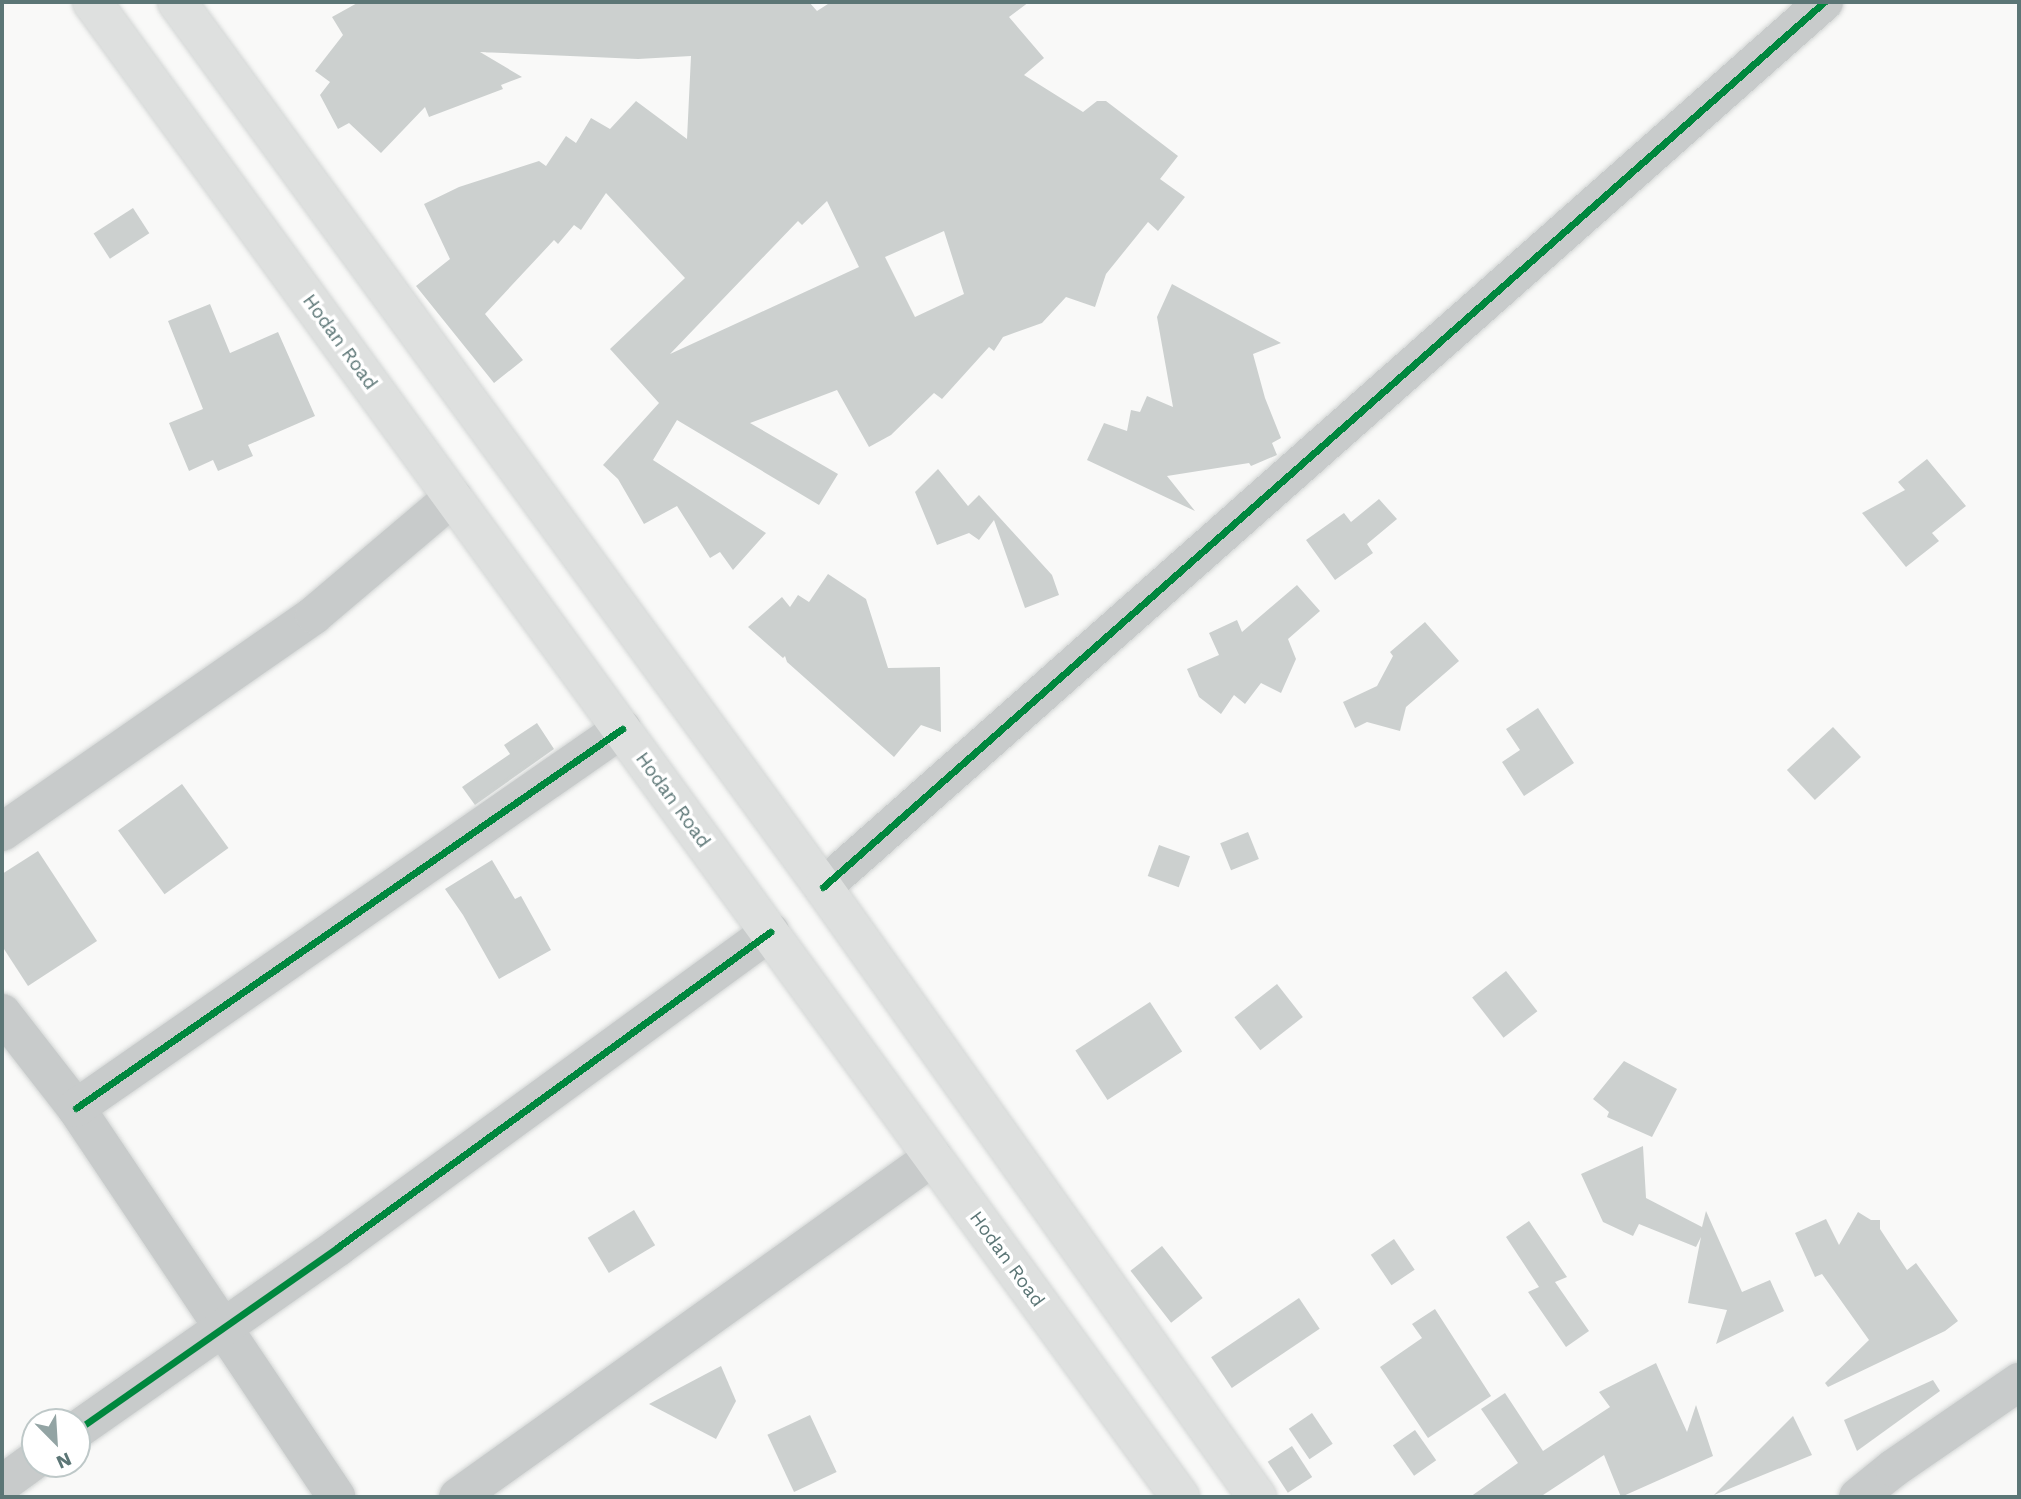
<!DOCTYPE html>
<style>
body{margin:0}
#map{position:relative;width:2021px;height:1499px;overflow:hidden;background:#f9f9f8;font-family:"Work Sans",sans-serif}
div>[style]{position:absolute}
.building>*{inset:0;background:#ccd0cf;transform-origin:0 0}
.roads{filter:drop-shadow(0 0 2px #d2d5d4) drop-shadow(0 0 2px #d2d5d4)}
.minor>*{height:38px;margin:-19px;padding:0 19px;transform-origin:19px;border-radius:19px;background:#c8cbcb}
.secondary>*{height:38px;margin:-19px;padding:0 19px;transform-origin:19px;border-radius:19px;background:#dee0df}
.cycleway>*{height:7px;margin:-3.5px;padding:0 3.5px;transform-origin:3.5px;border-radius:3.5px;background:#00873e}
span{translate:-50% -50%;white-space:nowrap;text-align:center;line-height:1.15;-webkit-text-stroke:7px #fff;paint-order:stroke}
.street-label{font-size:19px;color:#5c7676}
.frame{position:absolute;inset:0;border:4px solid #5c7676;pointer-events:none}
.north{position:absolute;left:21px;top:1408px;width:70px;height:70px;box-sizing:border-box;background:#fff;border:2px solid #bec8c8;border-radius:50%;rotate:156deg;font-size:19px;font-weight:700;line-height:28px;text-align:center;color:#5c7676}
.north::after{content:'';display:block;margin:auto;width:24px;height:32px;background:#93a4a4;clip-path:polygon(50% 0,100% 100%,50% 72%,0 100%)}
</style>
<div id="map">
<div class="building">
<div style="clip-path:polygon(evenodd,359px 2px,809px 2px,817px 11px,831px 2px,1029px 2px,1009px 17px,1044px 58px,1024px 75px,1083px 112px,1097px 101px,1106px 101px,1178px 156px,1160px 179px,1185px 197px,1158px 231px,1148px 222px,1106px 274px,1095px 307px,1066px 297px,1042px 323px,1003px 337px,994px 351px,989px 347px,942px 399px,934px 393px,891px 435px,869px 447px,837px 390px,750px 423px,838px 474px,819px 505px,677px 420px,653px 460px,766px 533px,733px 570px,720px 552px,710px 558px,677px 506px,644px 524px,618px 479px,603px 465px,659px 403px,610px 349px,685px 278px,606px 193px,581px 230px,574px 225px,558px 244px,554px 240px,485px 314px,523px 360px,494px 383px,416px 286px,450px 259px,424px 204px,459px 187px,539px 161px,546px 166px,566px 136px,576px 143px,591px 118px,610px 129px,636px 101px,687px 139px,691px 56px,638px 59px,480px 52px,522px 77px,501px 85px,503px 89px,429px 117px,425px 107px,381px 153px,349px 123px,338px 129px,320px 95px,330px 82px,315px 71px,343px 35px,332px 17px,359px 2px,827px 201px,859px 267px,670px 354px,798px 221px,802px 225px,827px 201px,359px 2px,944px 231px,964px 294px,915px 317px,885px 257px,944px 231px)"></div>
<div style="left:133px;top:208px;width:30px;height:47px;rotate:57deg"></div>
<div style="clip-path:polygon(1172px 284px,1281px 343px,1253px 354px,1265px 398px,1281px 438px,1272px 443px,1277px 455px,1251px 466px,1249px 463px,1167px 476px,1195px 511px,1087px 460px,1104px 423px,1127px 431px,1131px 410px,1140px 412px,1147px 396px,1173px 407px,1157px 317px)"></div>
<div style="clip-path:polygon(210px 304px,230px 353px,278px 332px,315px 416px,248px 445px,253px 456px,218px 471px,213px 460px,189px 471px,169px 423px,203px 409px,168px 321px)"></div>
<div style="clip-path:polygon(1927px 459px,1966px 506px,1932px 533px,1939px 541px,1906px 567px,1862px 513px,1905px 490px,1898px 482px)"></div>
<div style="clip-path:polygon(938px 469px,968px 506px,979px 495px,1052px 575px,1059px 595px,1025px 608px,994px 520px,979px 540px,969px 533px,937px 545px,915px 492px)"></div>
<div style="clip-path:polygon(1379px 499px,1397px 519px,1367px 544px,1373px 553px,1335px 580px,1306px 540px,1344px 513px,1351px 522px)"></div>
<div style="clip-path:polygon(828px 574px,866px 599px,888px 668px,940px 667px,941px 732px,921px 725px,894px 757px,787px 662px,785px 656px,783px 658px,748px 627px,782px 597px,790px 607px,798px 595px,809px 602px)"></div>
<div style="clip-path:polygon(1297px 585px,1320px 611px,1288px 639px,1296px 659px,1281px 693px,1261px 683px,1245px 704px,1234px 695px,1221px 714px,1199px 697px,1187px 669px,1219px 655px,1209px 633px,1237px 620px,1242px 632px)"></div>
<div style="clip-path:polygon(1425px 622px,1459px 661px,1406px 707px,1400px 731px,1367px 722px,1355px 728px,1343px 702px,1377px 686px,1393px 656px,1390px 652px)"></div>
<div style="clip-path:polygon(1538px 708px,1574px 763px,1524px 796px,1502px 762px,1520px 750px,1506px 729px)"></div>
<div style="clip-path:polygon(537px 723px,554px 749px,475px 805px,462px 787px,510px 754px,504px 745px)"></div>
<div style="left:1833px;top:727px;width:41px;height:63px;rotate:47deg"></div>
<div style="left:182px;top:784px;width:79px;height:79px;rotate:54deg"></div>
<div style="left:1248px;top:832px;width:29px;height:30px;rotate:68deg"></div>
<div style="left:1159px;top:845px;width:33px;height:33px;rotate:20deg"></div>
<div style="clip-path:polygon(38px 851px,97px 941px,28px 986px,2px 946px,2px 874px)"></div>
<div style="clip-path:polygon(492px 860px,515px 899px,521px 896px,551px 950px,499px 979px,463px 915px,445px 889px)"></div>
<div style="left:1506px;top:971px;width:51px;height:43px;rotate:52deg"></div>
<div style="left:1277px;top:984px;width:42px;height:54px;rotate:52deg"></div>
<div style="left:1150px;top:1002px;width:59px;height:89px;rotate:57deg"></div>
<div style="clip-path:polygon(1624px 1061px,1677px 1089px,1652px 1137px,1607px 1117px,1609px 1112px,1593px 1099px)"></div>
<div style="clip-path:polygon(1643px 1146px,1646px 1198px,1702px 1227px,1706px 1211px,1742px 1292px,1770px 1280px,1784px 1311px,1716px 1344px,1727px 1310px,1688px 1303px,1701px 1237px,1696px 1247px,1639px 1224px,1633px 1236px,1603px 1222px,1581px 1174px)"></div>
<div style="left:634px;top:1210px;width:41px;height:54px;rotate:59deg"></div>
<div style="clip-path:polygon(1858px 1212px,1871px 1220px,1880px 1220px,1880px 1229px,1907px 1270px,1916px 1263px,1958px 1321px,1945px 1331px,1828px 1387px,1825px 1383px,1869px 1340px,1822px 1274px,1815px 1277px,1795px 1233px,1826px 1219px,1839px 1245px)"></div>
<div style="clip-path:polygon(1529px 1221px,1567px 1277px,1555px 1282px,1589px 1331px,1566px 1347px,1528px 1292px,1539px 1287px,1506px 1237px)"></div>
<div style="left:1394px;top:1239px;width:37px;height:28px;rotate:56deg"></div>
<div style="left:1162px;top:1246px;width:66px;height:40px;rotate:52deg"></div>
<div style="left:1299px;top:1298px;width:37px;height:106px;rotate:56deg"></div>
<div style="clip-path:polygon(1435px 1309px,1491px 1396px,1428px 1438px,1380px 1367px,1422px 1338px,1412px 1324px)"></div>
<div style="clip-path:polygon(1656px 1363px,1687px 1432px,1696px 1405px,1713px 1456px,1621px 1497px,1604px 1455px,1540px 1497px,1470px 1497px,1518px 1463px,1481px 1409px,1505px 1393px,1543px 1451px,1610px 1407px,1599px 1392px)"></div>
<div style="clip-path:polygon(721px 1366px,736px 1401px,716px 1439px,649px 1404px)"></div>
<div style="clip-path:polygon(1933px 1380px,1940px 1391px,1857px 1451px,1844px 1420px)"></div>
<div style="left:1312px;top:1413px;width:37px;height:28px;rotate:56deg"></div>
<div style="left:810px;top:1415px;width:63px;height:47px;rotate:65deg"></div>
<div style="clip-path:polygon(1793px 1416px,1812px 1455px,1714px 1495px)"></div>
<div style="left:1415px;top:1430px;width:37px;height:27px;rotate:55deg"></div>
<div style="left:1292px;top:1446px;width:37px;height:29px;rotate:57deg"></div>
</div>
<div class="roads">
<div class="minor">
<div style="left:2px;top:832px;width:380px;rotate:-34.8deg"></div>
<div style="left:314px;top:615px;width:182px;rotate:-40.3deg"></div>
<div style="left:823px;top:887px;width:1336px;rotate:-41.48deg"></div>
<div style="left:2px;top:1013px;width:120px;rotate:52.1deg"></div>
<div style="left:76px;top:1108px;width:468px;rotate:56.2deg"></div>
<div style="left:76px;top:1108px;width:665px;rotate:-34.77deg"></div>
<div style="left:77px;top:1430px;width:319px;rotate:-35deg"></div>
<div style="left:338px;top:1247px;width:535px;rotate:-36.1deg"></div>
<div style="left:2px;top:1484px;width:41px;rotate:-36deg"></div>
<div style="left:458px;top:1497px;width:584px;rotate:-35.59deg"></div>
<div style="left:1858px;top:1497px;width:46px;rotate:-38.9deg"></div>
<div style="left:1894px;top:1468px;width:152px;rotate:-34.5deg"></div>
</div>
<div class="secondary">
<div style="left:92px;top:2px;width:1849px;rotate:53.95deg"></div>
<div style="left:177px;top:2px;width:1096px;rotate:53.87deg"></div>
<div style="left:823px;top:887px;width:749px;rotate:54.57deg"></div>
</div>
</div>
<div class="cycleway">
<div style="left:823px;top:887px;width:1336px;rotate:-41.48deg"></div>
<div style="left:76px;top:1108px;width:665px;rotate:-34.77deg"></div>
<div style="left:77px;top:1430px;width:319px;rotate:-35deg"></div>
<div style="left:338px;top:1247px;width:535px;rotate:-36.1deg"></div>
</div>
<div class="street-label">
<span style="left:340px;top:342px;rotate:54deg">Hodan Road</span>
<span style="left:673px;top:800px;rotate:54deg">Hodan Road</span>
<span style="left:1007px;top:1259px;rotate:54deg">Hodan Road</span>
</div>
<div class="frame"></div>
<div class="north">N</div>
</div>
